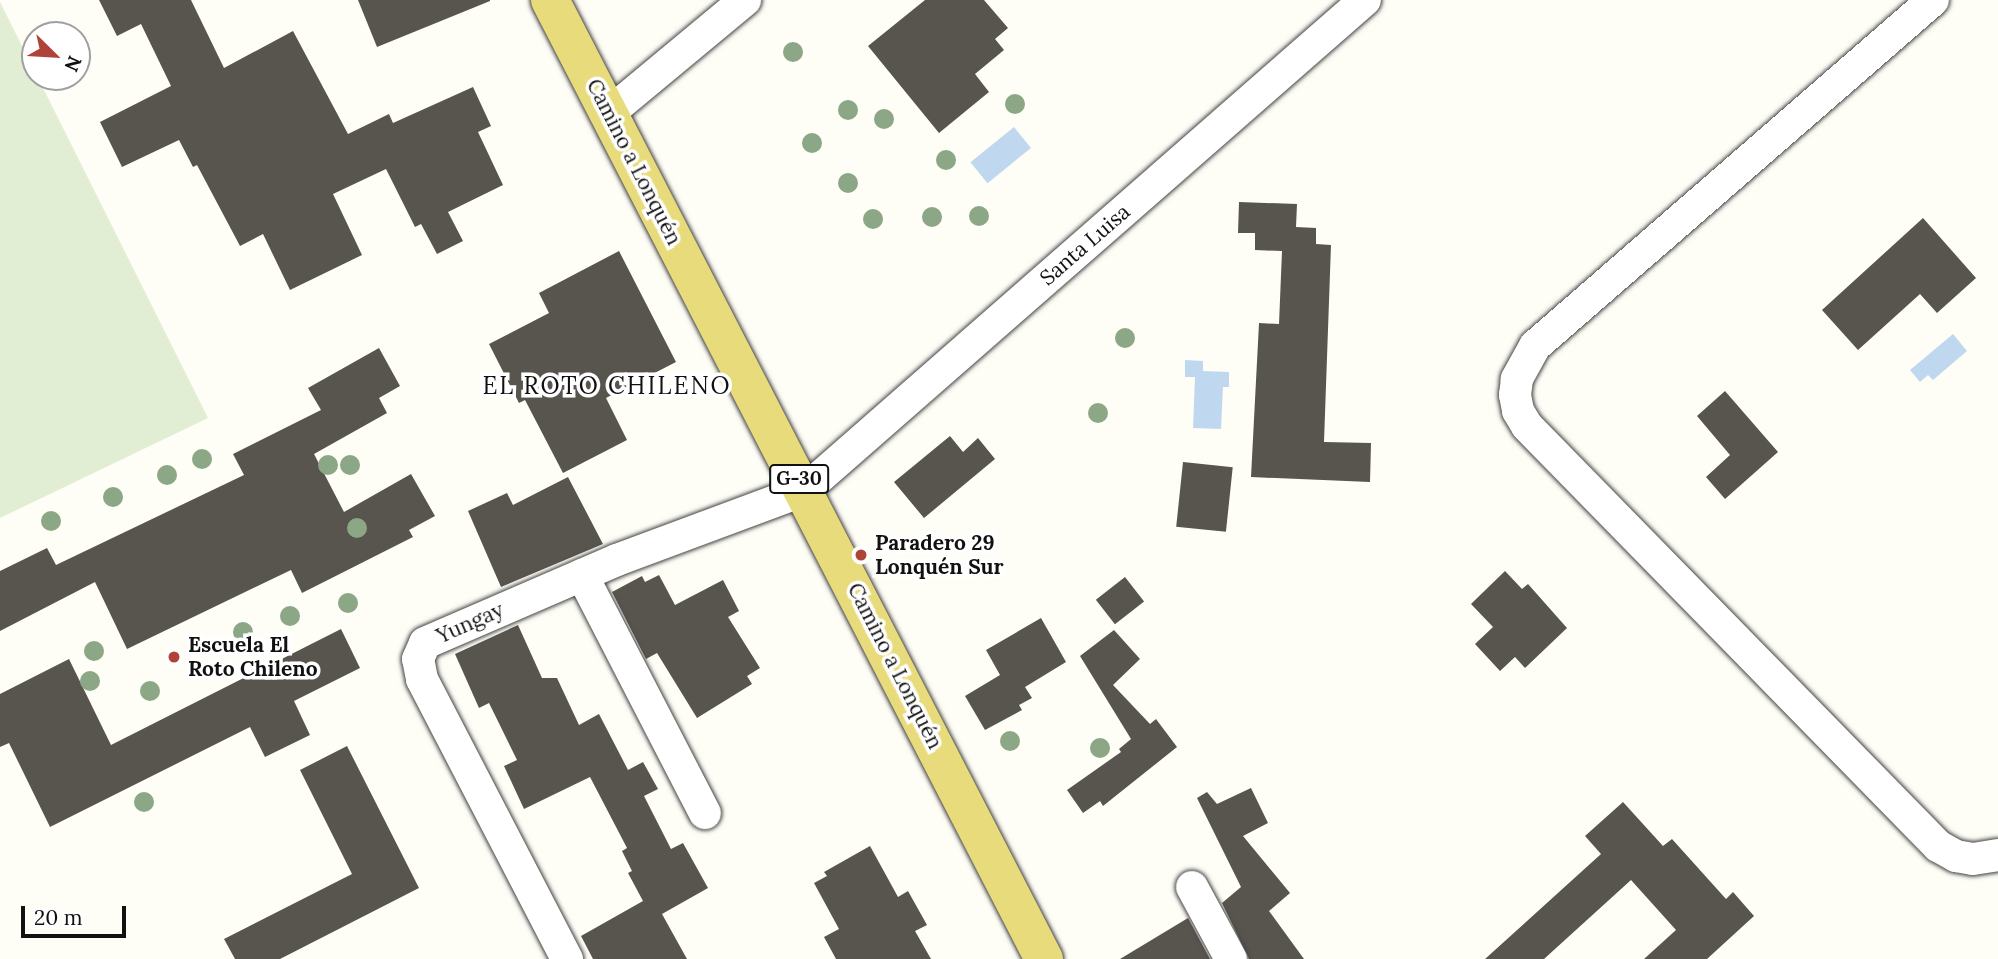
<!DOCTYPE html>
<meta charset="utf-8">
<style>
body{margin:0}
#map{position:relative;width:1998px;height:959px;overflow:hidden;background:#fefdf6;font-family:Lora,serif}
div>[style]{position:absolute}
.pitch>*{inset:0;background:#e1eed3}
.water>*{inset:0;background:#c0d8ef;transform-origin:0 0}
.building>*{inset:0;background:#58544e;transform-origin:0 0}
.roads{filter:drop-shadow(0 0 2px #444) drop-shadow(0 0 2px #444)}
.minor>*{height:32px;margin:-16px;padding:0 16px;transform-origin:16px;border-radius:16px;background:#fff}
.primary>*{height:38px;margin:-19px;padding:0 19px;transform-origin:19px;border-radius:19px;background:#e7db7c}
.trees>*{width:20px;height:20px;margin:-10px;border-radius:50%;background:#8ba785}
.dots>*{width:19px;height:19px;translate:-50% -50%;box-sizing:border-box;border:4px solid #fff;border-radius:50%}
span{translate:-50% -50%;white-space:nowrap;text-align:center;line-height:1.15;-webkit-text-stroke:7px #fff;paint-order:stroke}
.shield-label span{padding:2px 5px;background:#fff;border:2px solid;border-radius:5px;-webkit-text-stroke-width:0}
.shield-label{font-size:19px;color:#111;font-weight:700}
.street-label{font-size:21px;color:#111}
.poi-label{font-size:21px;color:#111;font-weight:700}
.left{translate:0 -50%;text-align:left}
.quarter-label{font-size:24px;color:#111;letter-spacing:2px}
.north{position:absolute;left:21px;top:21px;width:70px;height:70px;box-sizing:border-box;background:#fff;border:2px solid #a0a0a0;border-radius:50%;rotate:114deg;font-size:19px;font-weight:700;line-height:28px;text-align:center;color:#111}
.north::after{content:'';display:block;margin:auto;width:24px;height:32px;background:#b04339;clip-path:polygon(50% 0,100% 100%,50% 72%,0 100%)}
.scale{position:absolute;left:21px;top:906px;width:105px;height:32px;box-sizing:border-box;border:4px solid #111;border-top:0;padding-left:9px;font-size:21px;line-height:24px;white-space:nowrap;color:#111;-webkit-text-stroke:5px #fff;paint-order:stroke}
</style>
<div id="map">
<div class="pitch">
<div style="clip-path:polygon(0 2px,208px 418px,0 518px)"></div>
</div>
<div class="water">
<div style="left:1014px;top:127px;width:27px;height:56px;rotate:51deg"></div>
<div style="clip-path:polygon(1953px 334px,1967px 351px,1933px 380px,1928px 375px,1920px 382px,1910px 370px)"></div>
<div style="clip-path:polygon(1185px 360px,1203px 361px,1203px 371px,1229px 372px,1229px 387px,1223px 387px,1221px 429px,1193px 428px,1195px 377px,1185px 377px)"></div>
</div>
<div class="building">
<div style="clip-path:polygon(99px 0,191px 0,224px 68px,293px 31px,348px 134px,389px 114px,393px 123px,473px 87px,491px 126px,478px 132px,503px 185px,448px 212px,463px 241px,437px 254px,421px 224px,415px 227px,386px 169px,333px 194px,362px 255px,290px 290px,263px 234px,240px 246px,197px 165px,193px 167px,179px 140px,122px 167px,100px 122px,171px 86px,141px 24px,117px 36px)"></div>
<div style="clip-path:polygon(358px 0,490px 0,490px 1px,377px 47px)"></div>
<div style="clip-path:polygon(925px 0,984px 0,1008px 28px,995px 39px,1004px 50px,975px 74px,989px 92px,939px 133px,868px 46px)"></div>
<div style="clip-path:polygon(1239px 202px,1297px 204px,1296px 227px,1316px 228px,1316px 244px,1331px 245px,1324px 442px,1371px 443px,1370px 482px,1251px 477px,1259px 323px,1279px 324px,1282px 251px,1255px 250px,1255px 233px,1238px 233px)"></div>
<div style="clip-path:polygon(1923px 218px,1976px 278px,1937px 313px,1920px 294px,1858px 350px,1822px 310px)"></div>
<div style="clip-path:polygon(619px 251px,676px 362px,606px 398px,627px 440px,563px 473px,525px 400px,519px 403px,489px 344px,549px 313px,539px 293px)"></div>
<div style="clip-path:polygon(379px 348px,400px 386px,379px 398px,387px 413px,314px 454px,344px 512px,411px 474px,435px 516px,409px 530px,413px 537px,302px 593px,291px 570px,127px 649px,95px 582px,0 631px,0 571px,47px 548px,56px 565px,244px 475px,233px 454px,321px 410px,308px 388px)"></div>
<div style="clip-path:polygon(1725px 391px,1778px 452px,1725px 499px,1706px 477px,1730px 455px,1697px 416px)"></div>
<div style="clip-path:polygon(950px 436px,963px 452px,978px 438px,995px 459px,924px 518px,894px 482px)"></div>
<div style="left:1183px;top:462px;width:50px;height:65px;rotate:6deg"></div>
<div style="clip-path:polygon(568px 477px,603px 544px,501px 587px,468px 511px,507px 493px,513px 505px)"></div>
<div style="clip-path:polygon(1505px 571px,1522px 589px,1528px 584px,1567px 628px,1525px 668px,1515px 657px,1500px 671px,1475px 644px,1493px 627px,1471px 604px)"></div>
<div style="clip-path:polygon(659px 575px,675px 605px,723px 580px,739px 611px,728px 617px,760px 668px,747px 676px,752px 684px,697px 718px,657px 653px,646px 659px,612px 592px,642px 576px,645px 582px)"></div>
<div style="left:1125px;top:577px;width:31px;height:37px;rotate:52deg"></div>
<div style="clip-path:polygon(1041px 618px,1066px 662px,1025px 687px,1032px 698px,1019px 705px,1022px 710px,985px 730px,965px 696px,1000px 675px,986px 650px)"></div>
<div style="clip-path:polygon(518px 625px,542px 678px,557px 678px,579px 725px,599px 714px,628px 770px,643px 762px,658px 789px,644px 796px,671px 849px,683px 843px,708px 888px,662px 914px,687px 959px,593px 959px,581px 936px,643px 901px,628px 873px,632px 871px,622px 851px,627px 848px,590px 777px,524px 809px,504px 766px,517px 760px,489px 703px,479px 708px,455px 654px)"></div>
<div style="clip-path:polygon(341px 629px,360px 668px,294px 701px,310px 735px,265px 757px,250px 727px,50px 827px,9px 743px,0 747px,0 694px,69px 659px,111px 745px)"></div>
<div style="clip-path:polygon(1114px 630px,1140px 659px,1113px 685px,1150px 724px,1156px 719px,1177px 747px,1103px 806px,1100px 801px,1083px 813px,1067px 790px,1121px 752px,1119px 749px,1131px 739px,1080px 656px)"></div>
<div style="clip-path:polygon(347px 746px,419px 888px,280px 959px,235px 959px,224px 939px,352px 874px,300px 770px)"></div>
<div style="clip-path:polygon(1251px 788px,1268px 823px,1243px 836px,1290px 893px,1269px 911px,1304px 959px,1249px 959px,1222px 903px,1241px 887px,1197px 798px,1207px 792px,1217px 804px)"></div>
<div style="clip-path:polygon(1623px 802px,1663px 846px,1672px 839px,1726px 899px,1733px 892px,1754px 916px,1707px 959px,1644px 959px,1676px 930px,1631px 880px,1544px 959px,1485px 959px,1601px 854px,1585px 836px)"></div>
<div style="clip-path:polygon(870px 846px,898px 897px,908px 891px,927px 925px,915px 931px,931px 959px,836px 959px,824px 937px,839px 929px,814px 883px,827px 876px,824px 872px)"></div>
<div style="clip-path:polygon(1188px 918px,1210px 959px,1120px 959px)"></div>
</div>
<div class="roads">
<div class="minor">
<div style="left:1933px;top:0;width:527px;rotate:139deg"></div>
<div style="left:1535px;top:346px;width:38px;rotate:119deg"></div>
<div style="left:1517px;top:379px;width:16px;rotate:97deg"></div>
<div style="left:1515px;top:395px;width:16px;rotate:79deg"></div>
<div style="left:1518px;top:411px;width:17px;rotate:59deg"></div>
<div style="left:1527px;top:426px;width:588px;rotate:45.62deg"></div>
<div style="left:1938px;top:846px;width:21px;rotate:29deg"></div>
<div style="left:1956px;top:856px;width:17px;rotate:10deg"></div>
<div style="left:1973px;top:859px;width:25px;rotate:-9deg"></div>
<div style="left:609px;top:113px;width:177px;rotate:-39.7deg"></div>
<div style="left:582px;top:575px;width:268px;rotate:62.7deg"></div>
<div style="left:1192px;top:887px;width:82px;rotate:61.6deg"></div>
<div style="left:567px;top:959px;width:315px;rotate:-117.4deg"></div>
<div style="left:422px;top:679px;width:20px;rotate:-101deg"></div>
<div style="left:418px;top:659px;width:17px;rotate:-66deg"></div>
<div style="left:425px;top:643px;width:209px;rotate:-23.4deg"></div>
<div style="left:617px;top:560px;width:201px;rotate:-20.4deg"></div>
<div style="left:805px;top:490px;width:744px;rotate:-41.19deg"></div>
</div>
<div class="primary">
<div style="left:550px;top:0;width:1079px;rotate:62.75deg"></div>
</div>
</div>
<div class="trees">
<div style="left:793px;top:52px"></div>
<div style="left:1015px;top:104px"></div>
<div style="left:848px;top:110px"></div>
<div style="left:884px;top:119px"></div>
<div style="left:812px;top:143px"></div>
<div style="left:946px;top:160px"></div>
<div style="left:848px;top:183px"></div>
<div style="left:979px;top:216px"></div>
<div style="left:932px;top:217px"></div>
<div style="left:873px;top:219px"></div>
<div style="left:1125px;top:338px"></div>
<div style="left:1098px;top:413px"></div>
<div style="left:202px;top:459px"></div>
<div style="left:328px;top:465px"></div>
<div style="left:350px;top:465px"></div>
<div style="left:167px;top:475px"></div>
<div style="left:113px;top:497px"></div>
<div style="left:51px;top:521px"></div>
<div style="left:357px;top:528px"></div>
<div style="left:348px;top:603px"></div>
<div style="left:290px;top:616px"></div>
<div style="left:243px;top:632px"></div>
<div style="left:94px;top:651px"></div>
<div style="left:90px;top:681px"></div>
<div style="left:150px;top:691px"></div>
<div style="left:1010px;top:741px"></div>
<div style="left:1100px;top:748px"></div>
<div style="left:144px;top:802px"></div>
</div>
<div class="dots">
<div style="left:861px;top:555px;background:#b04339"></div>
<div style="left:174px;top:657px;background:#b04339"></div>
</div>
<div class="shield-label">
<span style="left:799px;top:479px">G-30</span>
</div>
<div class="street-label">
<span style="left:634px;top:162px;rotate:63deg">Camino a Lonquén</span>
<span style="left:1085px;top:245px;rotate:-41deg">Santa Luisa</span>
<span style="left:470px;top:623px;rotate:-24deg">Yungay</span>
<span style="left:895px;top:666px;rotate:63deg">Camino a Lonquén</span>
</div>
<div class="poi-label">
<span class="left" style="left:875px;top:555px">Paradero 29<br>Lonquén Sur</span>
<span class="left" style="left:188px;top:657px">Escuela El<br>Roto Chileno</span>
</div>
<div class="quarter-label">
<span style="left:607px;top:386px">EL ROTO CHILENO</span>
</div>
<div class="north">N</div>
<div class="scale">20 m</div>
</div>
